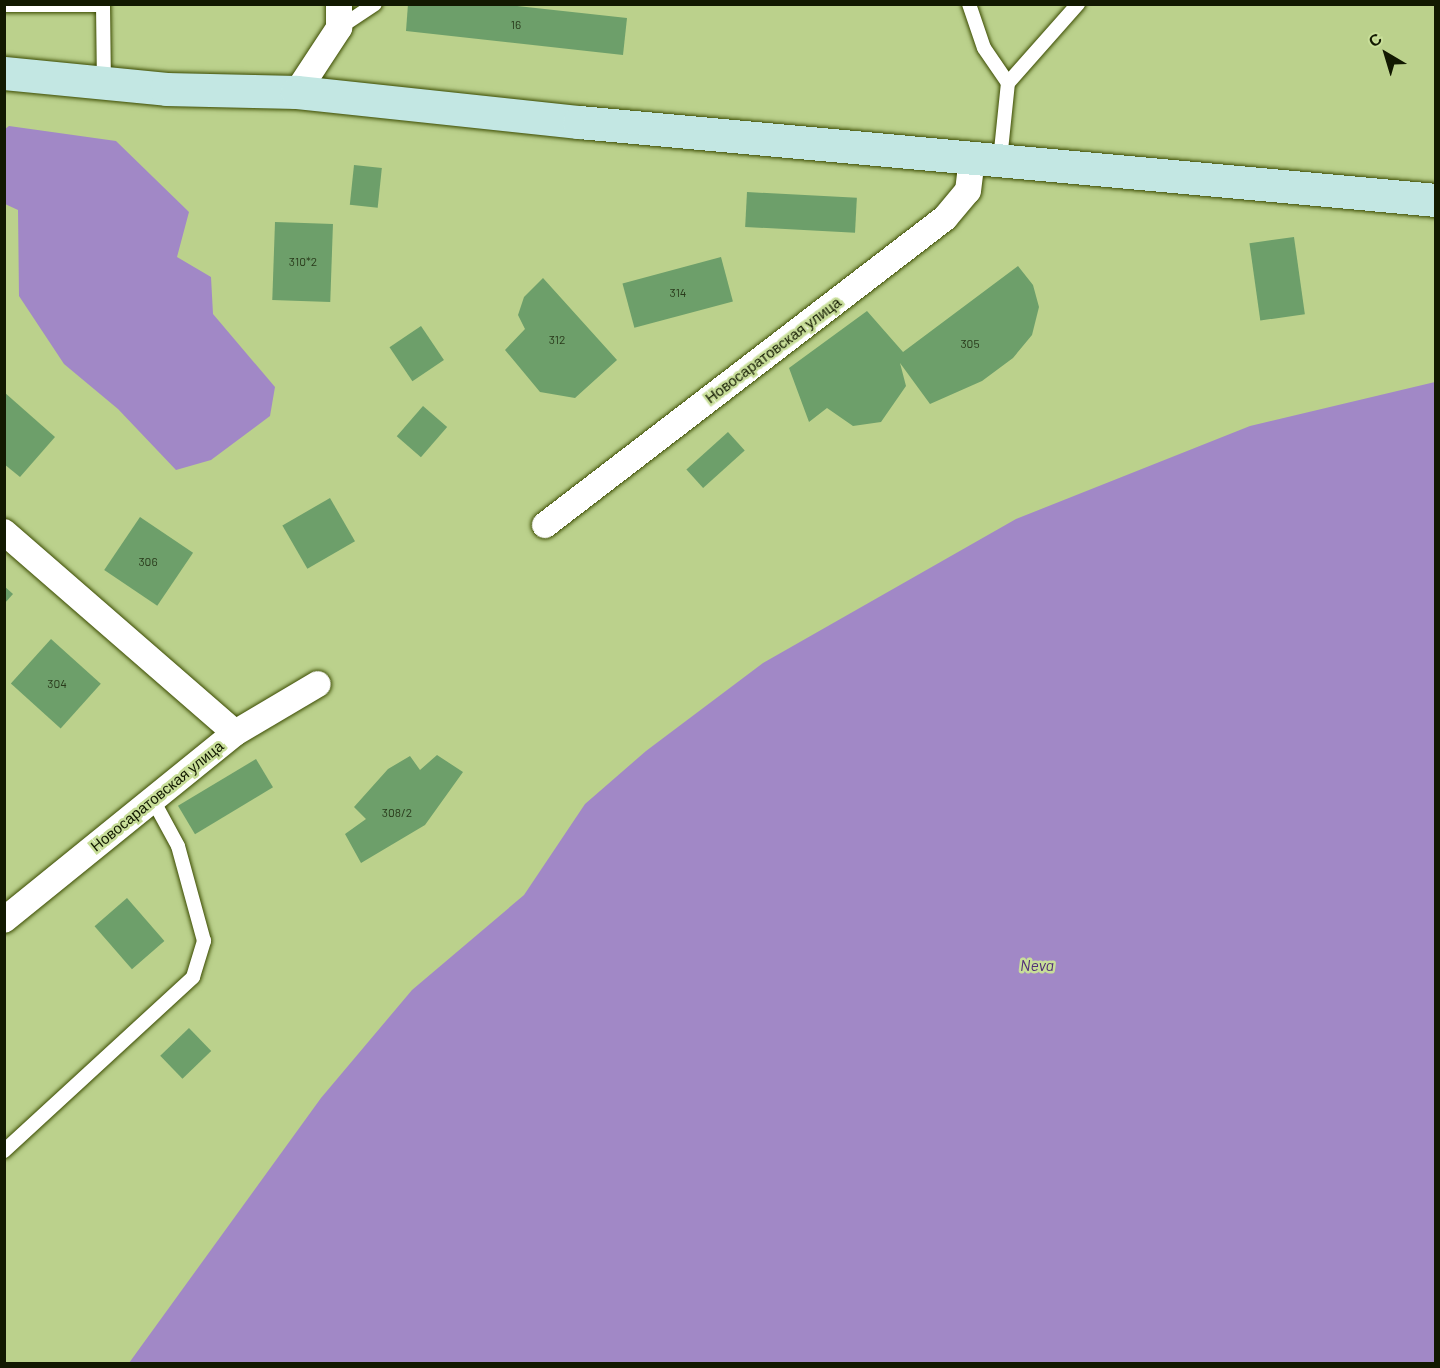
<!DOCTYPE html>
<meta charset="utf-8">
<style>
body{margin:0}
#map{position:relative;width:1440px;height:1368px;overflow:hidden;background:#bbd18c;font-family:Barlow,sans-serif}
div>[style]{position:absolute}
.water>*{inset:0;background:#a188c6}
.building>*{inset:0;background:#6d9f6a;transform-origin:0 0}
.roads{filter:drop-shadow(0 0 2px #3b4b01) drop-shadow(0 0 2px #3b4b01)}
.lane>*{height:14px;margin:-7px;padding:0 7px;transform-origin:7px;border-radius:7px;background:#fff}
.street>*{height:26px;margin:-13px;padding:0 13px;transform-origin:13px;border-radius:13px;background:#fff}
.secondary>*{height:33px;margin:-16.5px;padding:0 16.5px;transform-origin:16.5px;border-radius:16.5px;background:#c3e7e3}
span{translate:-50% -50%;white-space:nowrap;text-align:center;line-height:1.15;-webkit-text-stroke:5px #c8de99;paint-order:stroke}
.number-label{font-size:12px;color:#293a1b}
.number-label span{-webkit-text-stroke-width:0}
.street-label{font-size:15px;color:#121901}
.water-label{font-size:16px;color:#512e79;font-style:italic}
.frame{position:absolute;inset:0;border:6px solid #121901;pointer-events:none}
.north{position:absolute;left:1356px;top:24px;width:60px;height:60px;-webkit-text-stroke:4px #c8de99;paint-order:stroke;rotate:322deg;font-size:16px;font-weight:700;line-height:24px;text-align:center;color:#121901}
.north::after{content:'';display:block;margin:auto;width:21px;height:27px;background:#121901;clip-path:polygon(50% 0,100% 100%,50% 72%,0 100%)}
</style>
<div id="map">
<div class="water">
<div style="clip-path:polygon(9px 126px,116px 141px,189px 212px,177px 257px,211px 277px,213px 314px,275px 387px,270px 416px,211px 460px,176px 470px,118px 409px,64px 364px,19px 296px,18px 210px,5px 204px,5px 129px)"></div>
<div style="clip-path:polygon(1435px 382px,1435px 1363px,129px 1363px,321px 1098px,412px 990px,524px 895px,585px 804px,646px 751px,763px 663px,1016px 519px,1250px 426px)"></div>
</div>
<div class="building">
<div style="clip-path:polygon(408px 4px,500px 4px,627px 18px,623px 55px,406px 31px)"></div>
<div style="left:354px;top:165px;width:28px;height:40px;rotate:6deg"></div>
<div style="left:747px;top:192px;width:110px;height:35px;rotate:3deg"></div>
<div style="left:275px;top:222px;width:58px;height:78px;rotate:2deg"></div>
<div style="left:1294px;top:237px;width:78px;height:45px;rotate:82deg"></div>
<div style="left:721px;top:257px;width:46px;height:102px;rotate:75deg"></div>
<div style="clip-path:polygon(1018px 266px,1033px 285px,1039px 307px,1032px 335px,1013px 358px,982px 381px,930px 404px,900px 363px,906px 386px,881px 422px,853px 426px,827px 408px,809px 422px,789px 368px,867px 311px,903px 352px)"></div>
<div style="clip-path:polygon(543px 278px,617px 360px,575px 398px,540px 392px,505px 350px,525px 329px,518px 315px,524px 297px)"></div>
<div style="left:421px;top:326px;width:41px;height:38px;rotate:56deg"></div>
<div style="clip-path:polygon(4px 392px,55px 437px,20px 477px,4px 464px)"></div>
<div style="left:423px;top:406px;width:32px;height:40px;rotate:41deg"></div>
<div style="left:728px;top:432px;width:25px;height:56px;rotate:48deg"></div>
<div style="left:330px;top:498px;width:50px;height:55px;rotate:60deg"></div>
<div style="left:140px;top:517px;width:64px;height:64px;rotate:34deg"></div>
<div style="clip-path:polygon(4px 586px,13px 594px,4px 604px)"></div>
<div style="left:51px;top:639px;width:67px;height:60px;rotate:42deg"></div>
<div style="clip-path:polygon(437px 755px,463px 772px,425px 825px,361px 863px,345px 834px,366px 819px,354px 807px,388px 769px,410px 756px,420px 770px)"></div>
<div style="left:256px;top:759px;width:33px;height:91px;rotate:59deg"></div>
<div style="left:127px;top:898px;width:57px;height:43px;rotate:49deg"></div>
<div style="left:189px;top:1028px;width:32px;height:40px;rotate:46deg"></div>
</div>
<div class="roads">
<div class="lane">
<div style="left:969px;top:4px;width:46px;rotate:71.2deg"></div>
<div style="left:984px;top:48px;width:42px;rotate:55.6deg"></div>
<div style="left:4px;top:5px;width:99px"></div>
<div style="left:103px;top:5px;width:77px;rotate:89.3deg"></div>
<div style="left:339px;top:28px;width:43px;rotate:-33.7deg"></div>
<div style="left:1000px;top:160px;width:77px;rotate:-84.1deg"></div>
<div style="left:1008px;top:83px;width:106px;rotate:-48.5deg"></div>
<div style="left:4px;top:1151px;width:257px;rotate:-42.6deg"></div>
<div style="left:193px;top:977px;width:38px;rotate:-73deg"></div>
<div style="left:204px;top:941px;width:98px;rotate:-105.3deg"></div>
<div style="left:178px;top:846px;width:52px;rotate:-118.5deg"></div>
</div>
<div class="street">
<div style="left:297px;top:92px;width:77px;rotate:-56.7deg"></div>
<div style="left:339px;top:28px;width:24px;rotate:-90deg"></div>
<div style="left:545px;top:525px;width:504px;rotate:-37.51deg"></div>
<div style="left:945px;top:218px;width:35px;rotate:-50deg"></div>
<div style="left:968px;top:191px;width:34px;rotate:-83deg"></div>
<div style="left:4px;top:532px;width:306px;rotate:41deg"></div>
<div style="left:4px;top:920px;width:297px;rotate:-39deg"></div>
<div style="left:235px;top:733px;width:96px;rotate:-30.6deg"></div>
</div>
<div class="secondary">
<div style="left:4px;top:73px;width:163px;rotate:5.6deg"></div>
<div style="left:166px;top:89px;width:131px;rotate:1.3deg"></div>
<div style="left:297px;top:92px;width:284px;rotate:6.1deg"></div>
<div style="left:579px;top:122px;width:861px;rotate:5.2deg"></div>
</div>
</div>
<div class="number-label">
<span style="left:516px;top:25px">16</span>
<span style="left:303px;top:262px">310*2</span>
<span style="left:678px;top:293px">314</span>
<span style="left:557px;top:340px">312</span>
<span style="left:970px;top:344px">305</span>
<span style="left:148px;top:562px">306</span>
<span style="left:57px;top:684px">304</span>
<span style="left:397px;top:813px">308/2</span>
</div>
<div class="street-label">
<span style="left:773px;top:350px;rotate:-37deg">Новосаратовская улица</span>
<span style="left:157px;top:796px;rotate:-39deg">Новосаратовская улица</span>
</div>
<div class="water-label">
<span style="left:1037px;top:965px">Neva</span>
</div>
<div class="frame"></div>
<div class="north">С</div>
</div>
